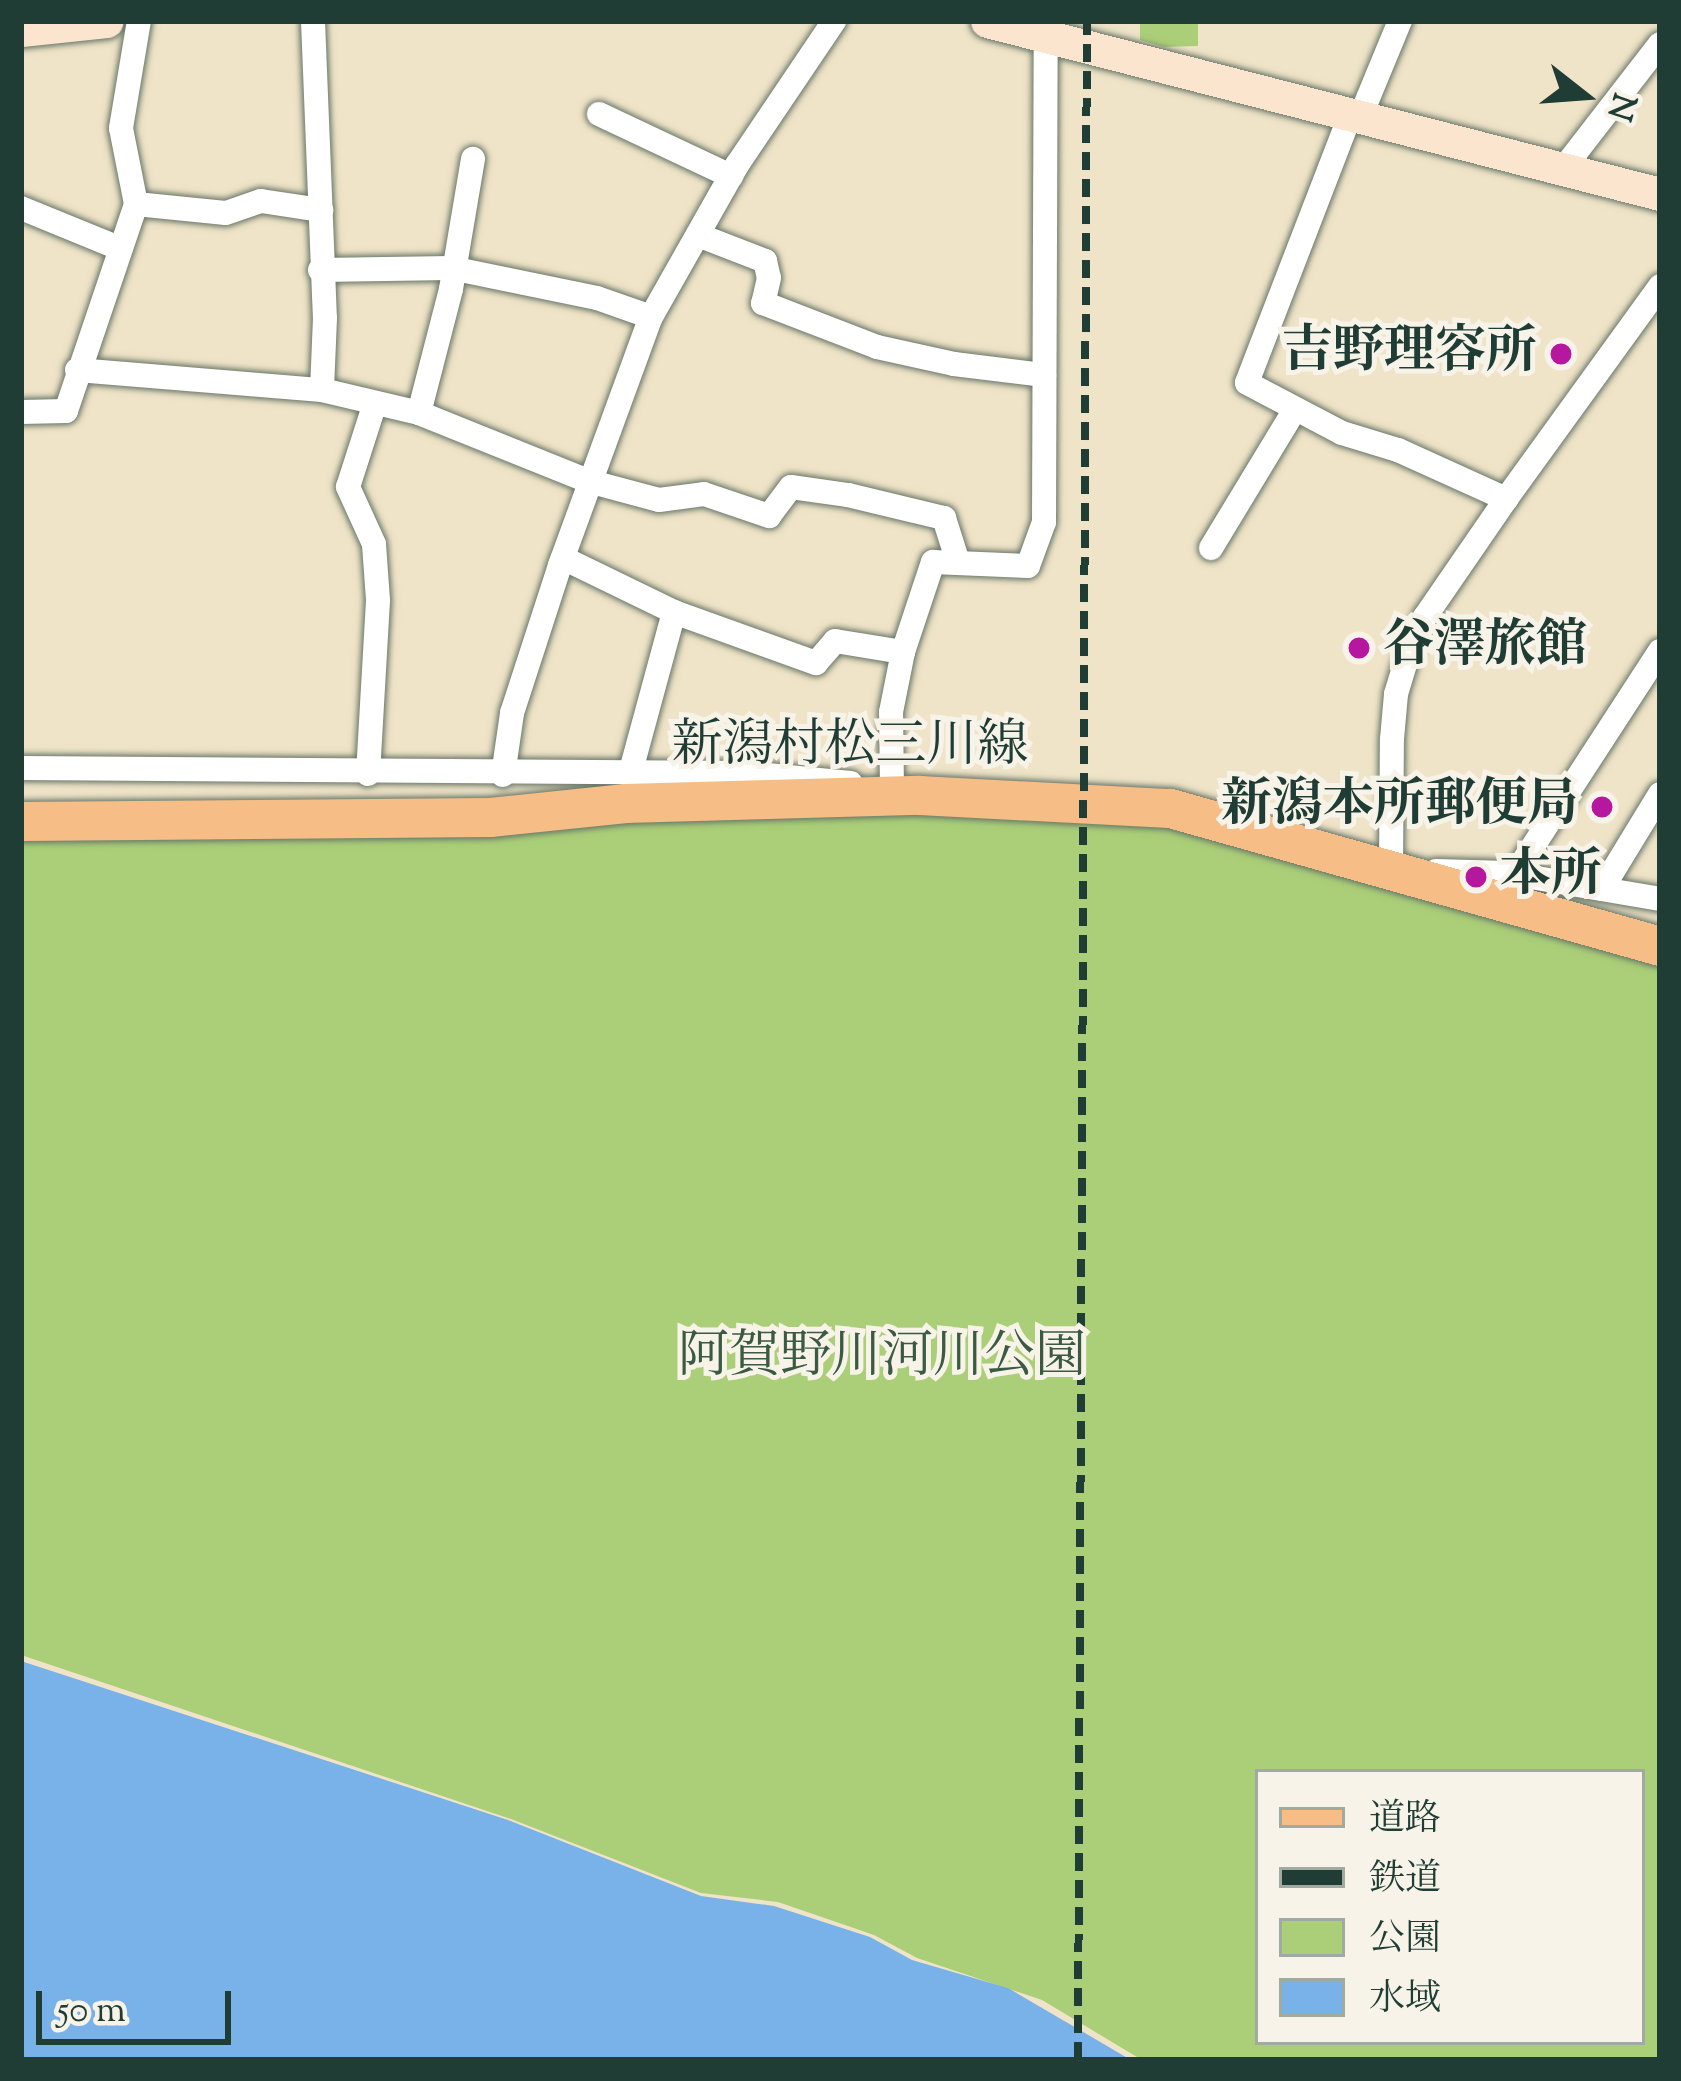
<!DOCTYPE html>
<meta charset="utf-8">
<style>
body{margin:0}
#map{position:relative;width:1681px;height:2081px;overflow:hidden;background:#f0e4c8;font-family:"Sorts Mill Goudy","Noto Serif JP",serif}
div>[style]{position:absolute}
.green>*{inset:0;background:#abcf78}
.water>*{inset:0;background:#79b2e9}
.roads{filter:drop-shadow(0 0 3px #687768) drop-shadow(0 0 3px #687768)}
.street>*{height:24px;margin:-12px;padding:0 12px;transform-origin:12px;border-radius:12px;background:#fff}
.secondary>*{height:33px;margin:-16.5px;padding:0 16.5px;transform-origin:16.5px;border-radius:16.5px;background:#fbe5cf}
.primary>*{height:39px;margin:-19.5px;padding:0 19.5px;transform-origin:19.5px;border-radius:19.5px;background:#f6be86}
.rail>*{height:8px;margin-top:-4px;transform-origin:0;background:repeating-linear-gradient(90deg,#1f3d34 0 18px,transparent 0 27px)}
.dots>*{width:33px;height:33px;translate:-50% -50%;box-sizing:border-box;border:6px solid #f7f3e8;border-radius:50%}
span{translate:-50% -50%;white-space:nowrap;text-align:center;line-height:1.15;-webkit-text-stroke:10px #f7f3e8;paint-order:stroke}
.poi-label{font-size:51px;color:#1f3d34;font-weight:700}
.right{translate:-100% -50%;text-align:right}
.left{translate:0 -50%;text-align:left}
.street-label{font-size:51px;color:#1f3d34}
.park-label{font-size:51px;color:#3b5a42}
.frame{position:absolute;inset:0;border:24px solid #1f3d34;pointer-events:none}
.legend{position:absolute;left:1255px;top:1769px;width:390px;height:276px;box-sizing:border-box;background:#f7f3e8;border:3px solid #a1aaa0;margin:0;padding:15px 21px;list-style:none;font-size:36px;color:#1f3d34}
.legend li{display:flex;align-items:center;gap:24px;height:60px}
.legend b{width:60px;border:3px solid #a1aaa0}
.north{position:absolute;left:1525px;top:36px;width:120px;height:120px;-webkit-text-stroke:9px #f7f3e8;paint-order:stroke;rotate:107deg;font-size:33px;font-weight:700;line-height:48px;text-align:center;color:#1f3d34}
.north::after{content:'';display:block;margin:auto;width:42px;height:54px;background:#1f3d34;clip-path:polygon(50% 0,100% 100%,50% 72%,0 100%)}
.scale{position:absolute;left:36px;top:1991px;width:195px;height:54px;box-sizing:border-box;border:6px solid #1f3d34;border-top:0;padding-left:15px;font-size:36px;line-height:42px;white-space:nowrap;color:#1f3d34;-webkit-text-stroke:9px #f7f3e8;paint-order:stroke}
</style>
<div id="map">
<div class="green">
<div style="clip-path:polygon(1140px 21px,1198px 21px,1198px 46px,1164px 47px,1140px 40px)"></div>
<div style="clip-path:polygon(evenodd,874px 804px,1164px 821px,1660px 958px,1660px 2060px,1142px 2060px,1042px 2000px,917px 1958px,874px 1935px,778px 1902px,701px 1893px,511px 1819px,21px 1655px,21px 830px,874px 804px,1258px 1772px,1642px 1772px,1642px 2042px,1258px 2042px,1258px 1772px)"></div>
</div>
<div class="water">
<div style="clip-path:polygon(21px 1661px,508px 1820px,701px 1896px,774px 1906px,870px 1937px,912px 1960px,1008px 1988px,1131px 2060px,21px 2060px)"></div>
</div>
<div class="roads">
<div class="street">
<div style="left:313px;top:21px;width:297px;rotate:87.7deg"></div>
<div style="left:325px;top:318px;width:72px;rotate:92.4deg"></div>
<div style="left:1351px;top:113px;width:289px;rotate:111.1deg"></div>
<div style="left:1247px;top:383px;width:107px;rotate:27.8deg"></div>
<div style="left:1342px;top:433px;width:59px;rotate:16.9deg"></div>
<div style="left:1398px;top:450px;width:119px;rotate:24.4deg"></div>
<div style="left:599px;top:114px;width:146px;rotate:25.2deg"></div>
<div style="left:1361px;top:115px;width:102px;rotate:-67.5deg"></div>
<div style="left:1563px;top:169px;width:158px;rotate:-52.2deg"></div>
<div style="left:136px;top:204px;width:90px;rotate:5.7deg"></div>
<div style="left:226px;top:213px;width:37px;rotate:-19deg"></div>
<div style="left:261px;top:201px;width:61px;rotate:8.5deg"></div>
<div style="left:21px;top:208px;width:106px;rotate:22.2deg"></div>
<div style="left:698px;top:235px;width:72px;rotate:21.2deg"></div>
<div style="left:765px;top:261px;width:17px;rotate:77deg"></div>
<div style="left:769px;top:278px;width:26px;rotate:103deg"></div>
<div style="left:763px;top:303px;width:122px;rotate:21.1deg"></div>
<div style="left:877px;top:347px;width:79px;rotate:12.4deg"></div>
<div style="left:954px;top:364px;width:91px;rotate:7deg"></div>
<div style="left:320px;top:270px;width:131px;rotate:-0.9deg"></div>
<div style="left:451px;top:268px;width:149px;rotate:11.6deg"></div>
<div style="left:597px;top:298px;width:57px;rotate:19.4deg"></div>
<div style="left:77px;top:370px;width:246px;rotate:4.7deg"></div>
<div style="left:322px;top:390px;width:100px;rotate:13.3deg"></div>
<div style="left:419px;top:413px;width:182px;rotate:21.9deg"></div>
<div style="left:588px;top:481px;width:73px;rotate:15deg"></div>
<div style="left:659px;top:500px;width:45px;rotate:-7.6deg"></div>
<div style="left:704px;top:494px;width:69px;rotate:18.7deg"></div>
<div style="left:769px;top:516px;width:36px;rotate:-53deg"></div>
<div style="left:791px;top:487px;width:58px;rotate:8deg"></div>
<div style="left:848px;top:495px;width:99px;rotate:13.5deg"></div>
<div style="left:944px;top:518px;width:43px;rotate:72.4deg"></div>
<div style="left:21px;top:412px;width:45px;rotate:-1.3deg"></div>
<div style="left:66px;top:411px;width:219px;rotate:-71.3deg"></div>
<div style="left:136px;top:204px;width:77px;rotate:-101.2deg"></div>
<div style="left:121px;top:128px;width:109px;rotate:-80.5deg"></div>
<div style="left:419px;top:413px;width:128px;rotate:-75.5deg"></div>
<div style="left:451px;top:289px;width:132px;rotate:-80.4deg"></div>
<div style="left:1211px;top:548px;width:160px;rotate:-58.8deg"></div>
<div style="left:563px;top:558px;width:123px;rotate:25.9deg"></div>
<div style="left:674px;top:612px;width:151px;rotate:19.8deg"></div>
<div style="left:816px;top:663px;width:29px;rotate:-49deg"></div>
<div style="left:835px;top:641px;width:69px;rotate:9.2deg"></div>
<div style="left:21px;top:768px;width:725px;rotate:0.4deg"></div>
<div style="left:746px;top:773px;width:105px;rotate:5.4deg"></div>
<div style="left:368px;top:774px;width:174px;rotate:-86.7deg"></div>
<div style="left:378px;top:600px;width:56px;rotate:-94.1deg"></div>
<div style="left:374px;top:544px;width:63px;rotate:-114.5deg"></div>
<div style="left:348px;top:487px;width:88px;rotate:-72.2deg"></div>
<div style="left:630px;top:774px;width:168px;rotate:-74.8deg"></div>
<div style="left:503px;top:775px;width:63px;rotate:-81.7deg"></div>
<div style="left:512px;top:713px;width:156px;rotate:-72deg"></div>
<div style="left:560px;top:565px;width:264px;rotate:-69.9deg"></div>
<div style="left:651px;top:317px;width:175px;rotate:-60.5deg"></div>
<div style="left:737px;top:165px;width:174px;rotate:-56deg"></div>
<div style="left:892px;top:790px;width:78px;rotate:-90.7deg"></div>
<div style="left:891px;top:712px;width:61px;rotate:-78.7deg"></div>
<div style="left:903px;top:652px;width:95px;rotate:-71.6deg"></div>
<div style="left:933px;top:562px;width:95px;rotate:2.4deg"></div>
<div style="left:1028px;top:566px;width:47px;rotate:-70deg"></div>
<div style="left:1044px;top:522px;width:486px;rotate:-89.8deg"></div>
<div style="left:1402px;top:871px;width:11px;rotate:180deg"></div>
<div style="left:1391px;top:871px;width:132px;rotate:-89.6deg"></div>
<div style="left:1392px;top:739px;width:45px;rotate:-84.9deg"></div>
<div style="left:1396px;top:694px;width:45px;rotate:-73.2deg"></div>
<div style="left:1409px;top:651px;width:38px;rotate:-65deg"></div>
<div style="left:1425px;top:617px;width:143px;rotate:-55.5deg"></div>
<div style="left:1506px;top:499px;width:263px;rotate:-54.1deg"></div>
<div style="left:1436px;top:871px;width:71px;rotate:1.6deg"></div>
<div style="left:1507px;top:873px;width:155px;rotate:9.6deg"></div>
<div style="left:1515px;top:874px;width:266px;rotate:-57deg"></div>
<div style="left:1602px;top:889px;width:111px;rotate:-58.6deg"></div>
</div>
<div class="secondary">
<div style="left:987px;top:21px;width:695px;rotate:14.42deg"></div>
<div style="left:21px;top:30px;width:86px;rotate:-6deg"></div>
</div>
<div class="primary">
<div style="left:21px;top:821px;width:469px;rotate:-0.5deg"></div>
<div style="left:490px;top:817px;width:136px;rotate:-5.9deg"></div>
<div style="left:625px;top:803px;width:294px;rotate:-1.6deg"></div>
<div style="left:919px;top:795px;width:251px;rotate:3deg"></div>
<div style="left:1170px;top:808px;width:509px;rotate:15.73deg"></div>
</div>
</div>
<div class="rail">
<div style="left:1078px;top:2060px;width:2039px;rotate:-89.75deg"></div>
</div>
<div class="dots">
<div style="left:1561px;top:354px;background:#b5179e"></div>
<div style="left:1359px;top:648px;background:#b5179e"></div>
<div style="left:1602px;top:807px;background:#b5179e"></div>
<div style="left:1476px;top:877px;background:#b5179e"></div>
</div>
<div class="poi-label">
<span class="right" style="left:1537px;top:354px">吉野理容所</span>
<span class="left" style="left:1383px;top:648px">谷澤旅館</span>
<span class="right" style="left:1578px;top:807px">新潟本所郵便局</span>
<span class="left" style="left:1500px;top:877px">本所</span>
</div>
<div class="street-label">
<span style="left:850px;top:748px">新潟村松三川線</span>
</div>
<div class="park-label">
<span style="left:882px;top:1359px">阿賀野川河川公園</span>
</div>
<div class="frame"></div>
<ul class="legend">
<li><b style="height:15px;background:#f6be86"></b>道路</li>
<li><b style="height:15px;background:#1f3d34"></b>鉄道</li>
<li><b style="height:33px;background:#abcf78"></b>公園</li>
<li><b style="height:33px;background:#79b2e9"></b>水域</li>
</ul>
<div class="north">N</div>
<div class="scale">50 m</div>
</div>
